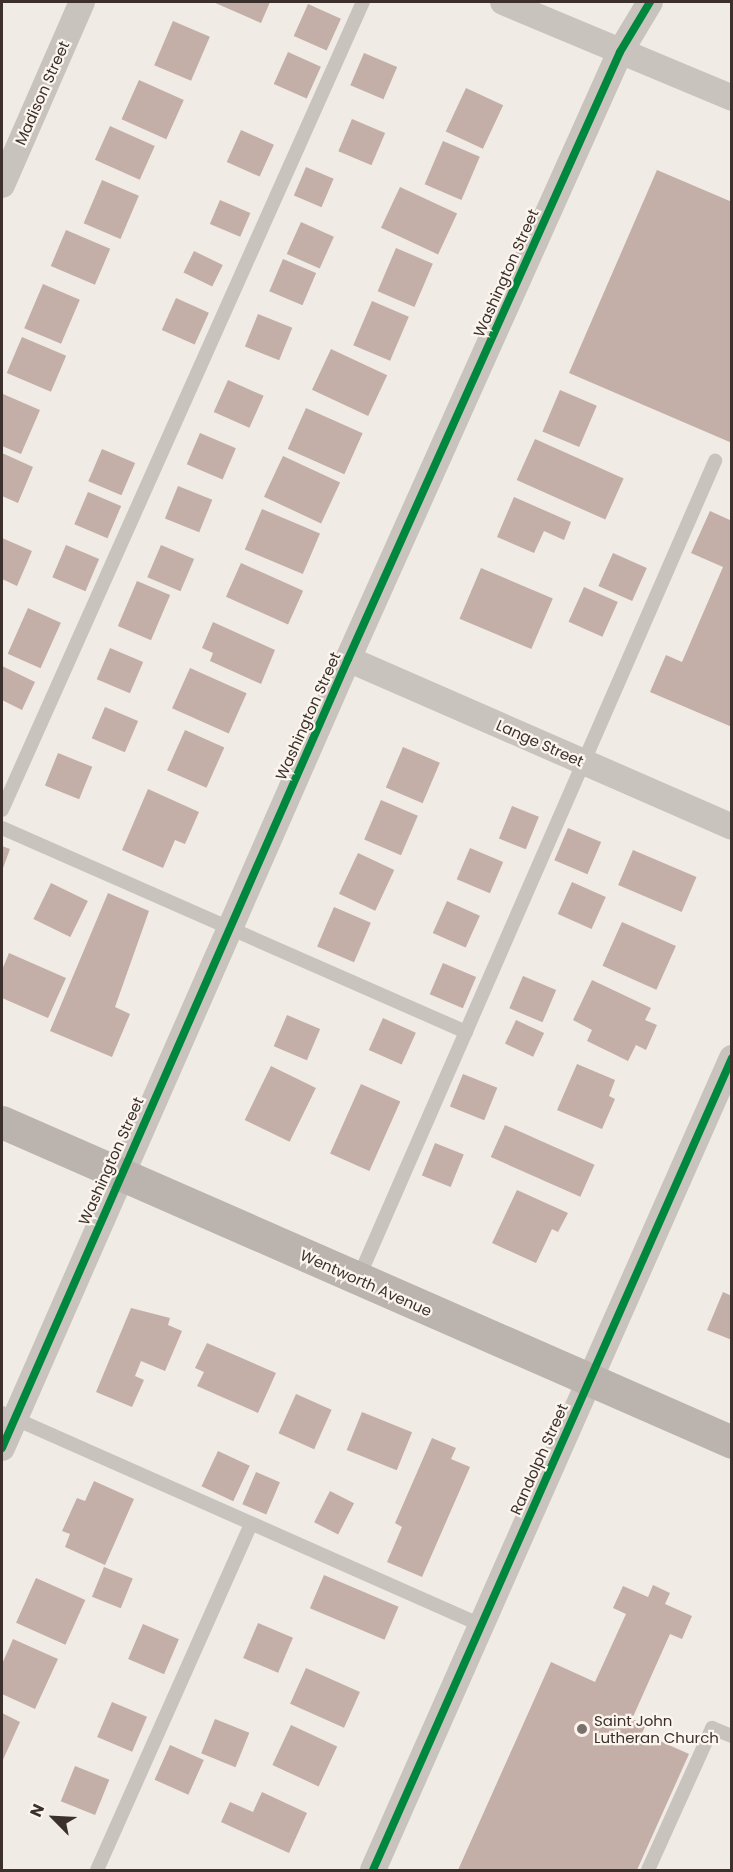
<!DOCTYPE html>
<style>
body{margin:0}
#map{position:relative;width:733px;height:1872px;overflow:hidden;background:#f0ebe5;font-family:Poppins,sans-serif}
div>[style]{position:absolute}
.building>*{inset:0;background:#c3afa7;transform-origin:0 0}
.lane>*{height:14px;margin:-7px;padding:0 7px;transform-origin:7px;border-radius:7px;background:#c9c3be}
.street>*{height:26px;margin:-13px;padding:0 13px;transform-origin:13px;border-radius:13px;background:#c9c3be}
.secondary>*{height:33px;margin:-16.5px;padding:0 16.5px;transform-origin:16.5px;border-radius:16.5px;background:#bab3ae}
.cycleway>*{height:8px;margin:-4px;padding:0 4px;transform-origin:4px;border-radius:4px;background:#00873e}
.dots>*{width:16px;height:16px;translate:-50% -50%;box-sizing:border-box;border:3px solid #fbf5ee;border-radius:50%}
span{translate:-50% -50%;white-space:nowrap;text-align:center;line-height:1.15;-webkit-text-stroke:4.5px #fbf5ee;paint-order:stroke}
.street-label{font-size:15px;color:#3b302b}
.poi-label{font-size:15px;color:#3b302b}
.left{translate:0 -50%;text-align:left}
.frame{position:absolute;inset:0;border:3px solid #3b302b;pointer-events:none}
.north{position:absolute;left:24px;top:1788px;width:60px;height:60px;-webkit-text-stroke:4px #fbf5ee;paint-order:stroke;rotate:294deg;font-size:16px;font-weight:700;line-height:24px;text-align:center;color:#3b302b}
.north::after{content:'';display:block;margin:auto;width:21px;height:27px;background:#3b302b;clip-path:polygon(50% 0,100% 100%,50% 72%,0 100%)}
</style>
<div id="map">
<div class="building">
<div style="clip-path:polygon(213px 2px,270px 2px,261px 23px)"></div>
<div style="left:308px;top:4px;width:36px;height:35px;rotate:24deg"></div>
<div style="left:173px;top:21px;width:40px;height:48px;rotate:23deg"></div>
<div style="left:288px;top:52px;width:36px;height:35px;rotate:24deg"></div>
<div style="left:364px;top:53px;width:36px;height:35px;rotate:23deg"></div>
<div style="left:139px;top:80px;width:49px;height:43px;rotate:24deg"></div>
<div style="left:466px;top:88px;width:41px;height:48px;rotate:25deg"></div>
<div style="left:352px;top:119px;width:36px;height:35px;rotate:23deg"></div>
<div style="left:110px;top:126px;width:49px;height:37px;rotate:24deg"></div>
<div style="left:241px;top:130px;width:36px;height:35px;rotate:24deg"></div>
<div style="left:443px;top:141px;width:40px;height:47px;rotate:23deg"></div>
<div style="left:306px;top:167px;width:30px;height:31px;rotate:23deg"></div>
<div style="clip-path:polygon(657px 170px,732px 202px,732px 443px,569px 373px)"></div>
<div style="left:102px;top:180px;width:40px;height:47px;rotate:23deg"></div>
<div style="left:400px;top:187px;width:63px;height:45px;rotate:25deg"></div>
<div style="left:220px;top:200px;width:33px;height:26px;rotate:23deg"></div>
<div style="left:301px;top:222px;width:36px;height:35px;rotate:24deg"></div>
<div style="left:66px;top:230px;width:48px;height:39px;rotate:23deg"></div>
<div style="left:396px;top:248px;width:40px;height:47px;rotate:23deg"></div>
<div style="left:194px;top:251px;width:32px;height:24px;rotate:26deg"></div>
<div style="left:283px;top:259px;width:36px;height:35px;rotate:23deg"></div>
<div style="left:43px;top:284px;width:40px;height:48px;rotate:23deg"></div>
<div style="left:176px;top:298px;width:36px;height:35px;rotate:24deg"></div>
<div style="left:372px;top:301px;width:40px;height:48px;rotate:23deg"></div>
<div style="left:258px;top:314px;width:37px;height:35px;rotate:22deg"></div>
<div style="left:22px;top:337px;width:48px;height:39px;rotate:23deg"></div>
<div style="left:331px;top:349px;width:62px;height:45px;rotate:25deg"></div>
<div style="left:228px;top:380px;width:39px;height:35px;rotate:24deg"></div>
<div style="left:560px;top:390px;width:40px;height:45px;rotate:23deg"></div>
<div style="clip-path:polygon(3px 394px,40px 410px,21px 454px,2px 446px)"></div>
<div style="left:306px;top:408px;width:62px;height:45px;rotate:24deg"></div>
<div style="left:200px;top:433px;width:39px;height:34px;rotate:23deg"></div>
<div style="left:535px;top:439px;width:97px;height:45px;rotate:24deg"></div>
<div style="left:102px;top:449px;width:36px;height:35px;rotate:23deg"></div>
<div style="clip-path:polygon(2px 453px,33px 467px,18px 503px,2px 496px)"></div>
<div style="left:283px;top:456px;width:63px;height:45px;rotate:25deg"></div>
<div style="left:178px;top:486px;width:37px;height:35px;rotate:22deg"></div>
<div style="left:88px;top:492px;width:36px;height:35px;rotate:23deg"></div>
<div style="clip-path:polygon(514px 497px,571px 522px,564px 540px,544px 531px,534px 553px,497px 537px)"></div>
<div style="left:262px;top:509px;width:63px;height:44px;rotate:23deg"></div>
<div style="clip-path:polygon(710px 511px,732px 521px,732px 727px,650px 692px,666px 655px,682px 662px,723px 567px,691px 553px)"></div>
<div style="clip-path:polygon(2px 538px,32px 551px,17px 586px,2px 579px)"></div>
<div style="left:66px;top:545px;width:36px;height:35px;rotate:23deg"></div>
<div style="left:161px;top:545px;width:36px;height:35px;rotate:23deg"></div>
<div style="left:613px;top:553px;width:37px;height:36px;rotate:24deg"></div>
<div style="left:241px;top:563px;width:68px;height:37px;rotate:24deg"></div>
<div style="left:481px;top:568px;width:78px;height:55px;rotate:23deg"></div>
<div style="left:137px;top:581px;width:36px;height:49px;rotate:23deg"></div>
<div style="left:584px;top:587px;width:37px;height:38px;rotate:24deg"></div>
<div style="left:28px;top:608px;width:36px;height:50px;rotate:24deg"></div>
<div style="clip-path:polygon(213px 622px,275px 650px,261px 684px,210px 661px,213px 653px,202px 648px)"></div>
<div style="left:110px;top:648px;width:36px;height:34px;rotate:23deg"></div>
<div style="clip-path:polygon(2px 666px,35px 682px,22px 710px,2px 700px)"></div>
<div style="left:190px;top:668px;width:62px;height:44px;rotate:24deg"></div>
<div style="left:105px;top:707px;width:36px;height:34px;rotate:23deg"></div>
<div style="left:185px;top:730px;width:43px;height:44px;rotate:24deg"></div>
<div style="left:403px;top:747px;width:40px;height:44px;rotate:23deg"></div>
<div style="left:58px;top:753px;width:37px;height:35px;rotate:22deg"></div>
<div style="clip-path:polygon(148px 789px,199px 812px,185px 844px,175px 840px,163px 868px,122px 850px)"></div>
<div style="left:381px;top:800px;width:40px;height:43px;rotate:23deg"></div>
<div style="left:512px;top:806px;width:29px;height:35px;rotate:22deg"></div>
<div style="left:568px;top:828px;width:36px;height:35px;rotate:23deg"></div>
<div style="clip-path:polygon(2px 846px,10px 849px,2px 871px)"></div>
<div style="left:470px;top:848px;width:36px;height:34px;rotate:23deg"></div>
<div style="left:633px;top:850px;width:69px;height:38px;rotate:23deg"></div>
<div style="left:358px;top:853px;width:40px;height:45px;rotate:25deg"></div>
<div style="left:572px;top:882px;width:37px;height:35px;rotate:24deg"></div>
<div style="left:51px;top:883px;width:41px;height:40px;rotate:26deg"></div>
<div style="clip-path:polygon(108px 893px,149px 911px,115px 1007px,130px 1014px,112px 1057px,50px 1031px)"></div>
<div style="left:447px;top:901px;width:36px;height:35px;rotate:24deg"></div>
<div style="left:334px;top:907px;width:40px;height:43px;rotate:23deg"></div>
<div style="left:622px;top:922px;width:59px;height:48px;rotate:24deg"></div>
<div style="clip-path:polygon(9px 953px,66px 978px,48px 1018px,2px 998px,2px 970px)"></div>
<div style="left:443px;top:963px;width:36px;height:34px;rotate:23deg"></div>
<div style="left:523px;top:976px;width:36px;height:35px;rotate:23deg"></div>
<div style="clip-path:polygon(592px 980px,651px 1008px,645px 1020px,657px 1025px,646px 1050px,636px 1045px,628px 1061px,587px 1041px,592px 1030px,573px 1020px)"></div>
<div style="left:287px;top:1015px;width:36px;height:34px;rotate:23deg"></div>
<div style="left:383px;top:1018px;width:36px;height:35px;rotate:24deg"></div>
<div style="left:516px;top:1020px;width:31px;height:26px;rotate:25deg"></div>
<div style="clip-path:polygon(577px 1064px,615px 1080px,609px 1096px,615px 1099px,602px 1129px,557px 1110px)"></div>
<div style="left:271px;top:1066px;width:50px;height:60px;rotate:26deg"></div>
<div style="left:463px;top:1074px;width:37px;height:35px;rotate:22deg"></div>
<div style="left:361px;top:1084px;width:43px;height:76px;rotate:24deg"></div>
<div style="left:505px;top:1125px;width:98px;height:35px;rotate:24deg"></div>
<div style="left:435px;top:1143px;width:31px;height:35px;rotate:22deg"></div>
<div style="clip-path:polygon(517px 1190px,568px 1213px,558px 1232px,552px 1229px,536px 1263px,492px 1243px)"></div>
<div style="clip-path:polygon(723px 1292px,732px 1296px,732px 1340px,707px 1330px)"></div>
<div style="clip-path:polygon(131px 1308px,170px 1318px,168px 1325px,182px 1331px,165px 1371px,141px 1361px,135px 1376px,144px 1380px,132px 1407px,96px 1392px)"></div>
<div style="clip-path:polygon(207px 1343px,276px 1373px,258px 1413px,197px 1386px,204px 1372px,195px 1368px)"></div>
<div style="left:296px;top:1394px;width:39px;height:43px;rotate:24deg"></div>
<div style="left:362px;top:1412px;width:54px;height:41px;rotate:22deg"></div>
<div style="clip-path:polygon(432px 1438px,456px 1448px,451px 1459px,470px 1467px,422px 1577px,387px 1562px,402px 1527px,395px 1523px)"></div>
<div style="left:218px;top:1451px;width:35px;height:39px;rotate:25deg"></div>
<div style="left:256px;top:1472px;width:26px;height:35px;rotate:23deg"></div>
<div style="clip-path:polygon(94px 1481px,134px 1499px,105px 1565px,65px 1547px,70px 1534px,62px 1531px,77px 1498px,85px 1501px)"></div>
<div style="left:330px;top:1491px;width:27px;height:35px;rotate:27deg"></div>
<div style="left:104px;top:1567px;width:31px;height:32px;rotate:22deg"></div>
<div style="left:324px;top:1575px;width:81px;height:36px;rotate:23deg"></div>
<div style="left:36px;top:1578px;width:54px;height:49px;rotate:24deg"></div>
<div style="clip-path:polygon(653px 1585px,670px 1593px,665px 1604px,692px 1616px,682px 1639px,670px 1634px,632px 1719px,646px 1725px,642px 1733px,689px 1754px,637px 1870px,458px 1870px,551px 1662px,595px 1682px,626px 1614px,613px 1608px,623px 1586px,648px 1597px)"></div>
<div style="left:258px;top:1623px;width:38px;height:38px;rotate:23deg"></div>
<div style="left:143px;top:1624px;width:39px;height:38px;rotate:23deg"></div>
<div style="clip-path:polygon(13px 1639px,58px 1659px,35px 1709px,2px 1694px,2px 1664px)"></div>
<div style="left:306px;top:1668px;width:59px;height:39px;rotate:24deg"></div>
<div style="left:112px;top:1702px;width:38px;height:38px;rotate:23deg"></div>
<div style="clip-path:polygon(2px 1713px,20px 1722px,2px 1762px)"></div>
<div style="left:215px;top:1719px;width:37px;height:37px;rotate:22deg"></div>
<div style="left:291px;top:1725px;width:51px;height:44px;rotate:25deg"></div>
<div style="left:170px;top:1745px;width:37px;height:38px;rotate:24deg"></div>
<div style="left:75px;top:1766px;width:37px;height:38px;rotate:22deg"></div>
<div style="clip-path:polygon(262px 1792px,307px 1813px,289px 1853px,221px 1822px,230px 1802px,253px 1812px)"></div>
</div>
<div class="lane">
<div style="left:2px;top:810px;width:885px;rotate:-65.93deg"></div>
<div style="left:2px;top:828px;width:507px;rotate:23.73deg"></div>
<div style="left:358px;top:1279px;width:893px;rotate:-66.42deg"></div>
<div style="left:2px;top:1413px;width:524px;rotate:23.87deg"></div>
<div style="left:97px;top:1870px;width:379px;rotate:-66deg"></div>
<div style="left:648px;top:1870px;width:156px;rotate:-65.7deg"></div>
<div style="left:712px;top:1728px;width:22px;rotate:22deg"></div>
</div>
<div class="street">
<div style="left:503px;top:2px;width:248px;rotate:22.7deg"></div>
<div style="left:2px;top:185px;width:200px;rotate:-66.4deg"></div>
<div style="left:348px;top:659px;width:419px;rotate:23.6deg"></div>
<div style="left:2px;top:1448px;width:862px;rotate:-66.32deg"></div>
<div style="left:348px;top:659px;width:665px;rotate:-65.86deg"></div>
<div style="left:620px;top:52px;width:58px;rotate:-59deg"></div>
<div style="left:373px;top:1870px;width:888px;rotate:-66.15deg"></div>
</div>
<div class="secondary">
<div style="left:2px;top:1122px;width:797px;rotate:23.67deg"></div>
</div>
<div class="cycleway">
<div style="left:2px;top:1448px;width:862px;rotate:-66.32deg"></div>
<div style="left:348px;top:659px;width:665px;rotate:-65.86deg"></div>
<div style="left:620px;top:52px;width:58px;rotate:-59deg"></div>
<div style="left:373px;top:1870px;width:888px;rotate:-66.15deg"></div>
</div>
<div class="dots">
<div style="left:582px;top:1729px;background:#7a716c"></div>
</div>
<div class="street-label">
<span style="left:42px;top:93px;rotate:-66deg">Madison Street</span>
<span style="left:506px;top:273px;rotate:-66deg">Washington Street</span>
<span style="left:308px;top:716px;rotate:-66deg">Washington Street</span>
<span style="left:540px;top:743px;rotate:24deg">Lange Street</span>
<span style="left:111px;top:1161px;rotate:-66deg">Washington Street</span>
<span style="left:366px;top:1283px;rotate:24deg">Wentworth Avenue</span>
<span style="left:539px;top:1459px;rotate:-66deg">Randolph Street</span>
</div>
<div class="poi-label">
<span class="left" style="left:594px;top:1729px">Saint John<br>Lutheran Church</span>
</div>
<div class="frame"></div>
<div class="north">N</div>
</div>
